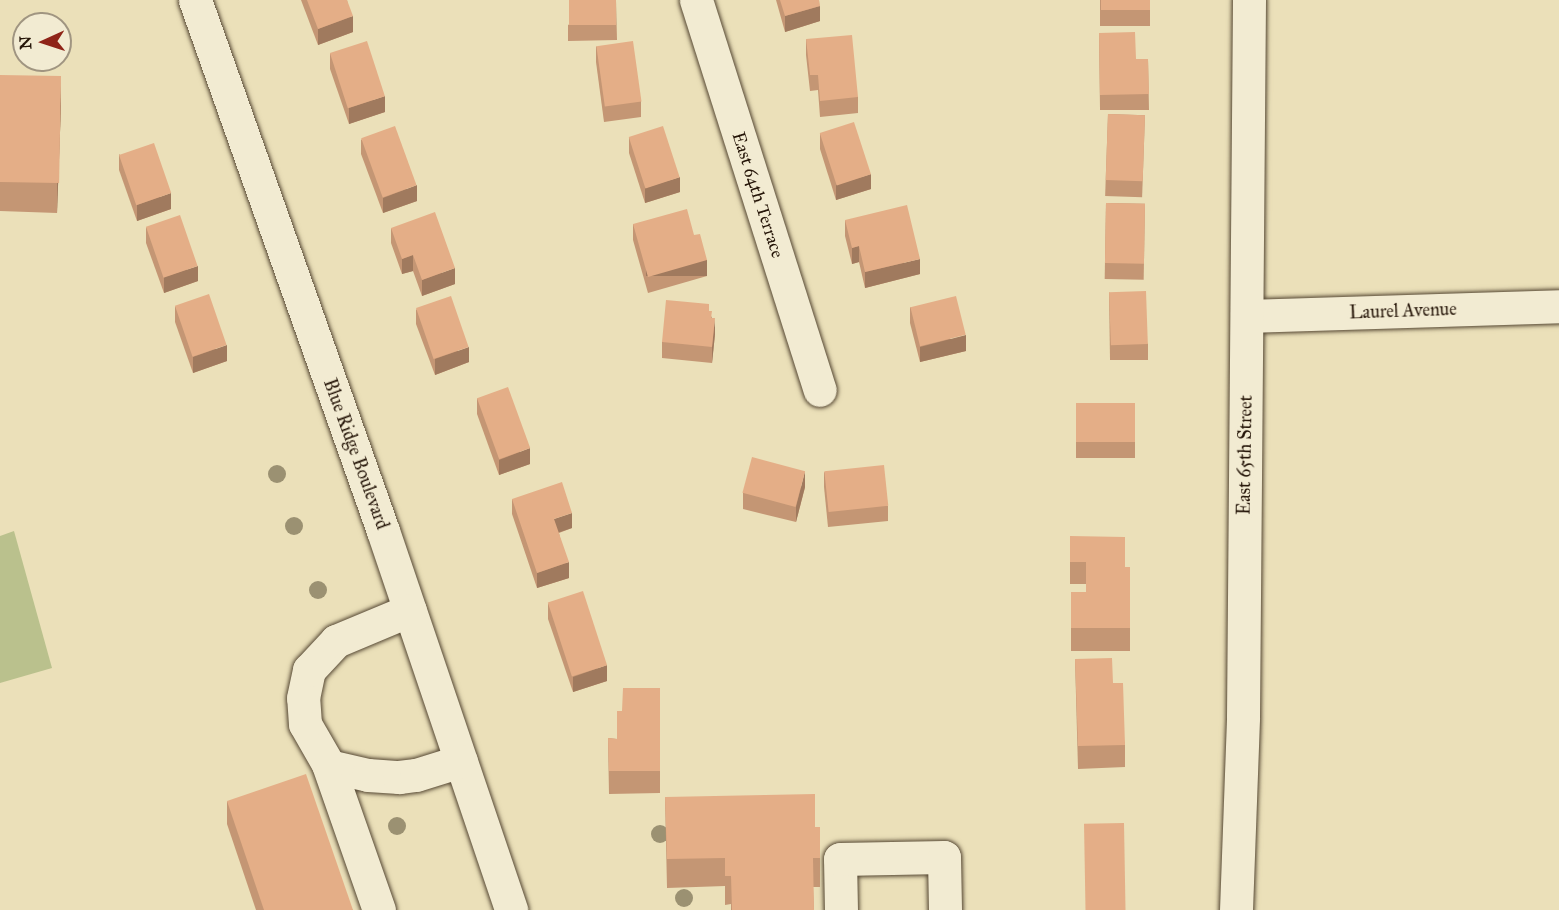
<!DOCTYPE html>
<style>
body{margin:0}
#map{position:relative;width:1559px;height:910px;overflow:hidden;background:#ebe0b9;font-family:"IM FELL Great Primer",serif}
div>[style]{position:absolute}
.green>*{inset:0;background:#bac18d}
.roads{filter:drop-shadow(0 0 2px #564834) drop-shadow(0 0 2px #564834)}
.minor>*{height:33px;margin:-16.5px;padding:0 16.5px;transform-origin:16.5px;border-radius:16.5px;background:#f2ebd2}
.trees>*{width:18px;height:18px;margin:-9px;border-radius:50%;background:#9b9172}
.wall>*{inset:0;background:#c49674;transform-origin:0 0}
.shaded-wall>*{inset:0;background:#a07a5e;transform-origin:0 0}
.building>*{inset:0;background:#e4ae87;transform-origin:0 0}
span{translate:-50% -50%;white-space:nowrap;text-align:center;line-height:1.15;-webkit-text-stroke:5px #f2ebd2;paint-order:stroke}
.street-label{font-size:18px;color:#251508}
.north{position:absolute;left:12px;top:12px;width:60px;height:60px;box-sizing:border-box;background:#f2ebd2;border:2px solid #a09581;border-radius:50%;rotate:267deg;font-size:16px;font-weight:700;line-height:24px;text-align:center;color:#251508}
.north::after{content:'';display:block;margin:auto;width:21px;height:27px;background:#8f2418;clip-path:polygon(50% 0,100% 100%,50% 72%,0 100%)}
</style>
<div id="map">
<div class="green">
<div style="clip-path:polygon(14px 531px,52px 668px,0 683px,0 536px)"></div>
</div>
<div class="roads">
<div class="minor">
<div style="left:195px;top:0;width:563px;rotate:70.5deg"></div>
<div style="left:383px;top:531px;width:400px;rotate:71.3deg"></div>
<div style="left:696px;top:0;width:409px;rotate:72.4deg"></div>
<div style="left:1247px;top:316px;width:312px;rotate:-1.8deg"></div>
<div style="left:329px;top:766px;width:40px;rotate:13deg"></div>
<div style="left:368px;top:775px;width:31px;rotate:4deg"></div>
<div style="left:399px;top:777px;width:17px;rotate:-7deg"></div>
<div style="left:416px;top:775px;width:47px;rotate:-17.3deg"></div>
<div style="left:379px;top:910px;width:155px;rotate:-109.3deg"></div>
<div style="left:328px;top:764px;width:46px;rotate:-119.9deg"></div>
<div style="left:305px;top:724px;width:26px;rotate:-94deg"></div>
<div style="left:303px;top:698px;width:29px;rotate:-78deg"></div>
<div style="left:309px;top:670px;width:40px;rotate:-47deg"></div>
<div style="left:336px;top:641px;width:80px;rotate:-22.7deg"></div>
<div style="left:841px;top:910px;width:51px;rotate:-91.1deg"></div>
<div style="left:840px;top:859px;width:104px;rotate:-1.1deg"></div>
<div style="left:944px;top:857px;width:53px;rotate:88.9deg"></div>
<div style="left:1236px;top:910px;width:193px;rotate:-87.9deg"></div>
<div style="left:1243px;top:717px;width:717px;rotate:-89.52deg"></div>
</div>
</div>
<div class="trees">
<div style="left:277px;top:474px"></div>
<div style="left:294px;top:526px"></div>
<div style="left:318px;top:590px"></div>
<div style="left:397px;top:826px"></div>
<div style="left:660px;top:834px"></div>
<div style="left:684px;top:898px"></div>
</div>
<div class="wall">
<div style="clip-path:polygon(301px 0,347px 0,353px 32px,318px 45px)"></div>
<div style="clip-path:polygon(616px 0,617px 40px,568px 41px,568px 25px)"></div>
<div style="clip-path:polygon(776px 0,819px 0,820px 21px,785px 32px)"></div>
<div style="left:1100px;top:0;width:50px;height:26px"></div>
<div style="clip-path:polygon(1099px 33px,1136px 59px,1148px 59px,1149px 110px,1100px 110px)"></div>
<div style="clip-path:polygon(806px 39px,858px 97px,858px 113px,820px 117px,818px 90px,810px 91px,806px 55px)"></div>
<div style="clip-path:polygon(596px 46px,641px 101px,641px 117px,604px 122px,596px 62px)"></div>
<div style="clip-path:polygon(330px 53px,385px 112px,349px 124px,330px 69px)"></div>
<div style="clip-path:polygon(0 75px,61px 105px,57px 213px,0 211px)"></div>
<div style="left:1108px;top:114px;width:37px;height:82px;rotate:2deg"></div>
<div style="clip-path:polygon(820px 133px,871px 189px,836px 200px,820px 149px)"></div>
<div style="clip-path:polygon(629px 137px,680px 192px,645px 203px,629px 153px)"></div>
<div style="clip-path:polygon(361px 139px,417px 201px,383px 213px,361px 154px)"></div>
<div style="clip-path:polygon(119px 154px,171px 209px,137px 221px,119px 170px)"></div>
<div style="left:1106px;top:203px;width:39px;height:76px;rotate:1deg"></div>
<div style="clip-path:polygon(845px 220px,920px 274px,865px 288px,859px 262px,852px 264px,845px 236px)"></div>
<div style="clip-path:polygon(633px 224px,694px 235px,707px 276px,648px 293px,633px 240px)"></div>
<div style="clip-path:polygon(146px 227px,198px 281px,164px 293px,146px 243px)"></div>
<div style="clip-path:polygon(391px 228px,455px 284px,422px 296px,413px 271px,402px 274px,391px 243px)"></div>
<div style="clip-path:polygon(1109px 292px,1148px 344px,1148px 360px,1110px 360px)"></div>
<div style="clip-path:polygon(175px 306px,227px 361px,193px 373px,175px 322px)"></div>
<div style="clip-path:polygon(910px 307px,966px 351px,920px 362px,910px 323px)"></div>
<div style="clip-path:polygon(416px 309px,469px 362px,435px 375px,416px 324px)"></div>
<div style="clip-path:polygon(709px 311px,712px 318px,715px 334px,712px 363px,662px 358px,662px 342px)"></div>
<div style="clip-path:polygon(477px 398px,530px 464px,499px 475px,477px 414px)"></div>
<div style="left:1076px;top:403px;width:59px;height:55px"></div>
<div style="clip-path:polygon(824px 472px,888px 506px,888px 521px,828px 527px,824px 487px)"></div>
<div style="clip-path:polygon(805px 487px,796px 522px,743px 509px,743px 493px)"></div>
<div style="clip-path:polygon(512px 499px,572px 528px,559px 533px,569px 578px,537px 588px,512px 514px)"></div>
<div style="clip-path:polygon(1070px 536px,1125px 567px,1130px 567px,1130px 651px,1071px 651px,1071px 592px,1086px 592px,1086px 584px,1070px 584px)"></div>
<div style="clip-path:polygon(548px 603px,607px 681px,573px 692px,548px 619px)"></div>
<div style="clip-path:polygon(1075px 659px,1113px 683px,1125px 745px,1125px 767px,1078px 769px)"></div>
<div style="clip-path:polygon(660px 688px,660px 793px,609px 794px,608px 738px,617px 739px,622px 711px)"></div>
<div style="clip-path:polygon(665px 797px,815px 827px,820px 827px,820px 887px,813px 887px,814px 910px,731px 910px,731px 904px,725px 905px,725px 886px,667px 888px)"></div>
<div style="clip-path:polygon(227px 801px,353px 910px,256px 910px,227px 824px)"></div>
</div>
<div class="shaded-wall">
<div style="clip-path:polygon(820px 6px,820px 21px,785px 32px,785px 16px)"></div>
<div style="clip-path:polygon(353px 16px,353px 32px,318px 45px,318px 29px)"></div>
<div style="clip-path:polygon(61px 76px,61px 105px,57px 213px,57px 184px)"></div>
<div style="clip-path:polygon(385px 96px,385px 112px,349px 124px,349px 108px)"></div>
<div style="clip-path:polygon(871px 174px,871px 189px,836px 200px,836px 185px)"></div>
<div style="clip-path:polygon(680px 177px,680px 192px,645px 203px,645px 188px)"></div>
<div style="clip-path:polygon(417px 185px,417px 201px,383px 213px,383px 198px)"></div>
<div style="clip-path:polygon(171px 193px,171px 209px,137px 221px,137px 205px)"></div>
<div style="clip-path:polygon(859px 246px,859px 262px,852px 264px,852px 248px)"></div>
<div style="clip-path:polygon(413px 255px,413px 271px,402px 274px,402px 259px)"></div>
<div style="clip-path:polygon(920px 259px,920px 274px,865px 288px,865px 272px)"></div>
<div style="left:707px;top:260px;width:16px;height:61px;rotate:90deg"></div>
<div style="clip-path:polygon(198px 266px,198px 281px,164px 293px,164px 277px)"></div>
<div style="clip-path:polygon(455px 268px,455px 284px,422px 296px,422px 280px)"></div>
<div style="clip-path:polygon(715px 318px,715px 334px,712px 363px,712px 347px)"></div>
<div style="clip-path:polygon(966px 335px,966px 351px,920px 362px,920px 347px)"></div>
<div style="clip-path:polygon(227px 345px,227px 361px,193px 373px,193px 357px)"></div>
<div style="clip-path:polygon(469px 347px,469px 362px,435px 375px,435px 359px)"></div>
<div style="clip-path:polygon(530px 448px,530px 464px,499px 475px,499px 460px)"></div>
<div style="clip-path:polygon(805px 471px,805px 487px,796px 522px,796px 507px)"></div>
<div style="clip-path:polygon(572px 513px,572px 528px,554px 534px,554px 519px)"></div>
<div style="clip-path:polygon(569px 562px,569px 578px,537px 588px,537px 573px)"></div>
<div style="clip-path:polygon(607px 665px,607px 681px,573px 692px,573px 677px)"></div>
</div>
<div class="building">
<div style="clip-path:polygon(307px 0,347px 0,353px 16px,318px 29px)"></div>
<div style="left:569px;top:0;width:47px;height:25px"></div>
<div style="clip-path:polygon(780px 0,819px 0,820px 6px,785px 16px)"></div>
<div style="left:1101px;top:0;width:49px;height:10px"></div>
<div style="clip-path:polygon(1135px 32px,1136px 59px,1148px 59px,1149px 94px,1100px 95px,1099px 33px)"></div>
<div style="clip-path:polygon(852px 35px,858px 97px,820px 101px,818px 75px,810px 75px,806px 39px)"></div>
<div style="left:367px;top:41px;width:58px;height:39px;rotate:72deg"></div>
<div style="left:633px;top:41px;width:61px;height:37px;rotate:82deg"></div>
<div style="left:0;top:75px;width:61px;height:107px;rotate:1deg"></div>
<div style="left:1108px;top:114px;width:37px;height:66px;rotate:2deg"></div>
<div style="left:854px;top:122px;width:55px;height:36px;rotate:72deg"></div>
<div style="left:395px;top:126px;width:63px;height:36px;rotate:70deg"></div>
<div style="left:663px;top:126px;width:54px;height:36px;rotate:72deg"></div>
<div style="left:154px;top:143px;width:53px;height:37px;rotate:71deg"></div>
<div style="left:1106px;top:203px;width:39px;height:60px;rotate:1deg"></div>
<div style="clip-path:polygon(907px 205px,920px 259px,865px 272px,859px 246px,852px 248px,845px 220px)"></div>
<div style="clip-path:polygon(687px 209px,694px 235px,700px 234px,707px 260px,648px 277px,633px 224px)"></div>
<div style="clip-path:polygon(435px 212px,455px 268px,422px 280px,413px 255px,402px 259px,391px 228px)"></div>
<div style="left:180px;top:215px;width:54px;height:36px;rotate:71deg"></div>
<div style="left:1146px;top:291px;width:53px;height:37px;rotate:88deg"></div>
<div style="left:209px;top:294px;width:54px;height:36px;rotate:71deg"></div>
<div style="left:451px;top:296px;width:54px;height:37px;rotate:71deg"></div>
<div style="left:956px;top:296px;width:40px;height:47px;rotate:76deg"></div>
<div style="clip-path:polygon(666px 300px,709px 304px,709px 311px,712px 311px,711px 318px,715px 318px,712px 347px,662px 342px)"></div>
<div style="left:508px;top:387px;width:65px;height:33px;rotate:70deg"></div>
<div style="left:1076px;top:403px;width:59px;height:39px"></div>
<div style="left:752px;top:457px;width:55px;height:37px;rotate:15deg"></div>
<div style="left:884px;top:465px;width:41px;height:60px;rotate:84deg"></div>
<div style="clip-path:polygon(562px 482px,572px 513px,554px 519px,569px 562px,537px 573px,512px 499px)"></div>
<div style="clip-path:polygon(1070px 536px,1125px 537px,1125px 567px,1130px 567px,1130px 628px,1071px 628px,1071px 592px,1086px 592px,1086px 562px,1070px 562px)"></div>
<div style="left:583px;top:591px;width:78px;height:37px;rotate:72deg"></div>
<div style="clip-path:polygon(1112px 658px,1113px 683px,1123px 683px,1125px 745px,1078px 746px,1075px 659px)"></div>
<div style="clip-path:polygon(623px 688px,660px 688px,660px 771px,609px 771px,608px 738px,617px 739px,617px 711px,622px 711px)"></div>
<div style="clip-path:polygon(306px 774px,353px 910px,264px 910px,227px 801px)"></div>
<div style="clip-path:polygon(815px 794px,815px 827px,820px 827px,820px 858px,813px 858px,814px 910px,732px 910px,731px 876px,725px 876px,725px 858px,667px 859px,665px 797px)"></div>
<div style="left:1124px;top:823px;width:87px;height:40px;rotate:89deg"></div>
</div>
<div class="street-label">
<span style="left:758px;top:195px;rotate:72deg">East 64th Terrace</span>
<span style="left:1403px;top:311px;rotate:-2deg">Laurel Avenue</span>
<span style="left:356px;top:454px;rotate:70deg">Blue Ridge Boulevard</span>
<span style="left:1245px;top:455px;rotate:-89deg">East 65th Street</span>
</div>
<div class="north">N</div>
</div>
